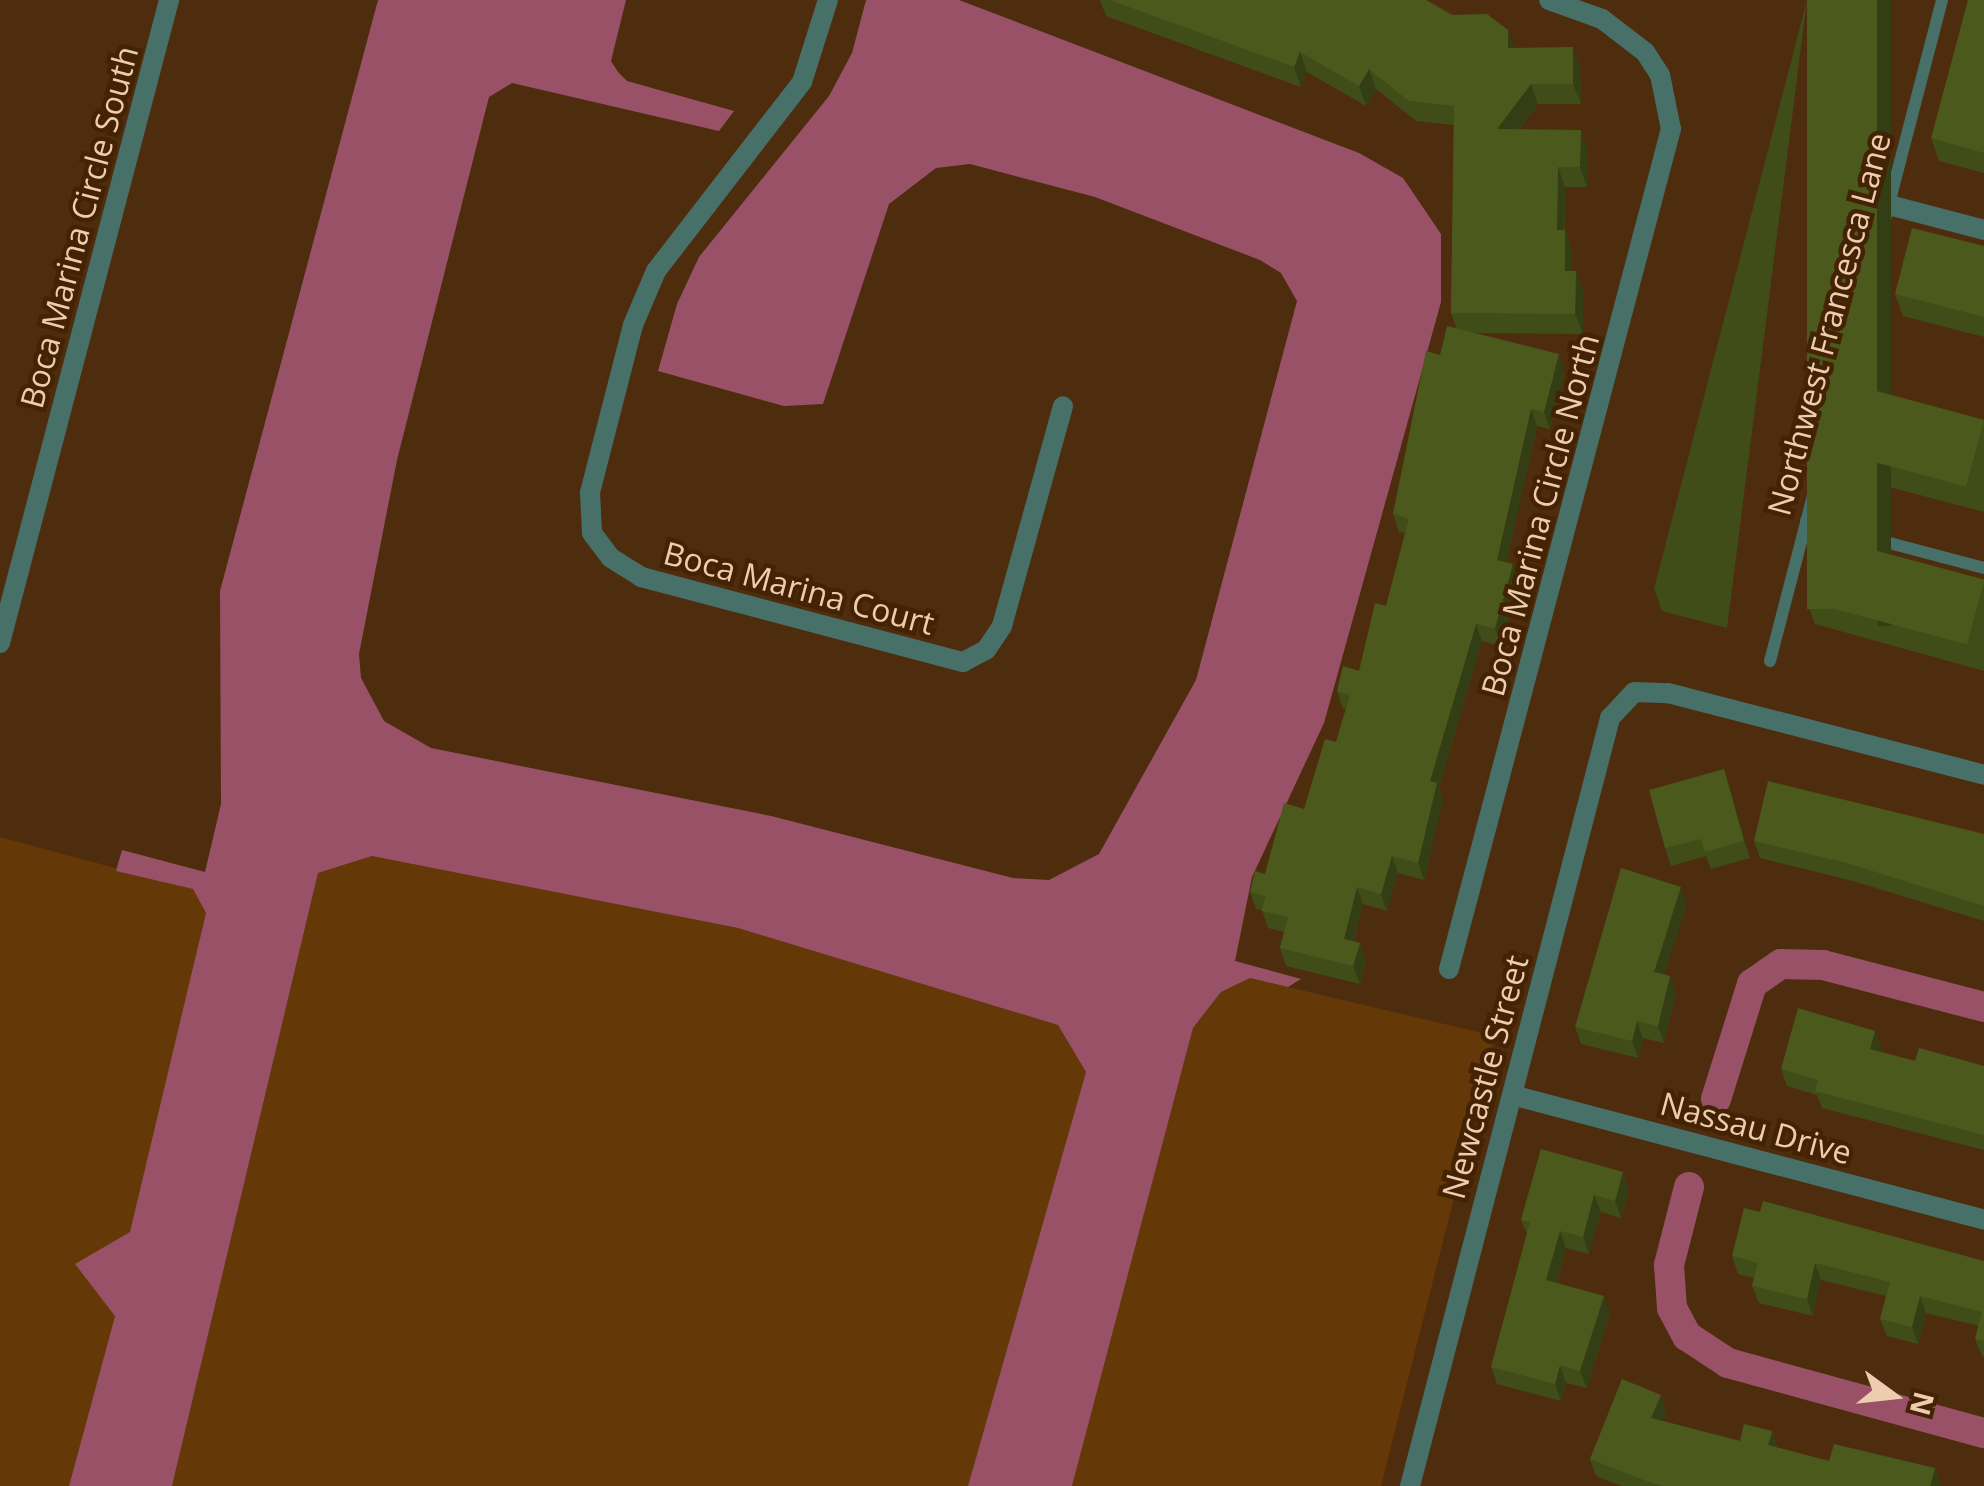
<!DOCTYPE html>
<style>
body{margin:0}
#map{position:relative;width:1984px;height:1486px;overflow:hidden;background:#4e2d0e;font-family:"Open Sans",sans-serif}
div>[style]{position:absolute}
.green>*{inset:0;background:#643807}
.water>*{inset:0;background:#985167}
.canal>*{height:30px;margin:-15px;padding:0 15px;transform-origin:15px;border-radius:15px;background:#985167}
.service>*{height:12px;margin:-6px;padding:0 6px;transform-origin:6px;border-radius:6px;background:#477069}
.minor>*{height:20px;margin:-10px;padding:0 10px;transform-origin:10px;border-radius:10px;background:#477069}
.wall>*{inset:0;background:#404d19}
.shaded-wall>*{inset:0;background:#343e14;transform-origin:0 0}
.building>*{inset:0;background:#4b591d;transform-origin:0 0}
span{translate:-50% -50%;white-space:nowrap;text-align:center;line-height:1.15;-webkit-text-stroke:9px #432303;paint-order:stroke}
.street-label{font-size:32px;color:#eeccb0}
.north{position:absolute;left:1844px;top:1346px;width:100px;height:100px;-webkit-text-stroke:8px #432303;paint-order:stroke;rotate:105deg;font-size:28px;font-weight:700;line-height:40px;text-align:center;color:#eeccb0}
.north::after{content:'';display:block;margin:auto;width:35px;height:45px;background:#eeccb0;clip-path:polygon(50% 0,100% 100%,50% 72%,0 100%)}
</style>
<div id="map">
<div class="green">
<div style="clip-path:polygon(0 837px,193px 889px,206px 913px,115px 1316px,69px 1486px,0 1486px)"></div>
<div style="clip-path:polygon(372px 856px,738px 928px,1058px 1025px,1086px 1072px,968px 1486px,172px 1486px,318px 873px)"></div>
<div style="clip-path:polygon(1250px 978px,1495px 1036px,1381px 1486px,1072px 1486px,1193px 1028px,1221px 992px)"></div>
</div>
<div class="water">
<div style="clip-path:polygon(378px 0,626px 0,611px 61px,618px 72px,627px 81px,734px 111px,719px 131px,512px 83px,489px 97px,397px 460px,359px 654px,361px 678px,384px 721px,431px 748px,771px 816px,1013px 878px,1049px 880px,1099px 854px,1196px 680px,1297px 301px,1281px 273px,1260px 260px,1095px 197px,970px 164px,936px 168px,889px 204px,823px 404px,784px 406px,658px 371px,677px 304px,699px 257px,829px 96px,852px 53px,866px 0,959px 0,1359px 153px,1403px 178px,1441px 234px,1441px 302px,1324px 723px,1252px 877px,1235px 961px,1301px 979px,1288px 987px,1250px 978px,1221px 992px,1193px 1028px,1072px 1486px,968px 1486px,1086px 1072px,1058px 1025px,738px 928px,372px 856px,318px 873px,172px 1486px,69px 1486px,115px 1316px,75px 1264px,130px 1232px,206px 913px,193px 889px,116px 871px,122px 850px,205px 872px,221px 804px,220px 591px)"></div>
</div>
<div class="canal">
<div style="left:1716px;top:1099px;width:121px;rotate:-72.6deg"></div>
<div style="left:1752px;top:984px;width:35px;rotate:-35deg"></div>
<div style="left:1781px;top:964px;width:42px;rotate:1.4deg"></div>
<div style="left:1823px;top:965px;width:166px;rotate:14.6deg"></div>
<div style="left:1689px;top:1187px;width:81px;rotate:104.4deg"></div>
<div style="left:1669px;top:1265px;width:43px;rotate:86deg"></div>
<div style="left:1672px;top:1308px;width:32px;rotate:62deg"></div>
<div style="left:1687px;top:1336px;width:49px;rotate:33.4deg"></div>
<div style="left:1728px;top:1363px;width:265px;rotate:15.3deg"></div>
</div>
<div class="service">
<div style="left:1806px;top:521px;width:184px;rotate:14.8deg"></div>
<div style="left:1770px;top:661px;width:683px;rotate:-75.41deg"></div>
</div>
<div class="minor">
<div style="left:828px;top:0;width:86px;rotate:107.6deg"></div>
<div style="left:802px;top:82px;width:239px;rotate:127.7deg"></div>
<div style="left:656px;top:271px;width:59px;rotate:113.1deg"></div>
<div style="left:633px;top:325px;width:172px;rotate:104.4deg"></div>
<div style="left:590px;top:492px;width:41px;rotate:87.2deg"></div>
<div style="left:592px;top:533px;width:31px;rotate:53deg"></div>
<div style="left:611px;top:558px;width:36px;rotate:32deg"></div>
<div style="left:641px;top:577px;width:333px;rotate:14.8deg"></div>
<div style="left:963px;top:662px;width:26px;rotate:-28deg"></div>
<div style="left:986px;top:650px;width:29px;rotate:-56deg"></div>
<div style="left:1002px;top:626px;width:228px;rotate:-74.5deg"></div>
<div style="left:1889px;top:205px;width:98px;rotate:14.7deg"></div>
<div style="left:0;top:643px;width:665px;rotate:-75.27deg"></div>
<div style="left:1449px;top:969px;width:869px;rotate:-75.2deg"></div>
<div style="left:1671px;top:129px;width:55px;rotate:-101.5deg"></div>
<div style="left:1660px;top:75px;width:27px;rotate:-123deg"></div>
<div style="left:1645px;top:52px;width:54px;rotate:-142.5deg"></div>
<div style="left:1602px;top:19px;width:56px;rotate:-160.3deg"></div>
<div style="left:1512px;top:1095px;width:488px;rotate:14.8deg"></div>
<div style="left:1410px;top:1486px;width:794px;rotate:-75.4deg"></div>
<div style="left:1610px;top:718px;width:35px;rotate:-47deg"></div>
<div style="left:1634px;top:692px;width:34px;rotate:2deg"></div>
<div style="left:1668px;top:693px;width:326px;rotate:14.5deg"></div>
</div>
<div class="wall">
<div style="clip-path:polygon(1100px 0,1426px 0,1514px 48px,1580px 67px,1581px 104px,1538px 104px,1519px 130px,1588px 150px,1587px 187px,1565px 187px,1565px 230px,1572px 250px,1572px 271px,1576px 271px,1583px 291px,1583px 334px,1473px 333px,1565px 372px,1550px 429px,1537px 426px,1506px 563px,1519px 582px,1501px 646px,1482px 641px,1439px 788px,1443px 800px,1424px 880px,1398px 873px,1387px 911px,1363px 904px,1354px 941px,1360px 943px,1366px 960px,1360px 984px,1286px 966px,1280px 948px,1284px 932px,1268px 928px,1262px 910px,1256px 909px,1250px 892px,1265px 874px,1304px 809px,1336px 742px,1346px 709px,1343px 708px,1337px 691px,1359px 671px,1386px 606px,1405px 533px,1399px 532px,1393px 514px,1440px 355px,1457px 329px,1451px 313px,1454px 125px,1416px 121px,1376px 89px,1366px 106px,1307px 72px,1301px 87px,1106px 16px)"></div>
<div style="clip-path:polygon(1807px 0,1727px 628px,1662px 611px,1654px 589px)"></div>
<div style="clip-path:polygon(1984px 0,1984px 173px,1939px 161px,1931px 138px)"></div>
<div style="clip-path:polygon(1984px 246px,1984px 337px,1903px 316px,1895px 294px)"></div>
<div style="clip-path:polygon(1984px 420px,1984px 512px,1859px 479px,1851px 456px)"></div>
<div style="clip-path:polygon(1984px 581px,1984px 671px,1815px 624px,1807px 602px)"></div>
<div style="clip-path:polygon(1724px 769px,1750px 858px,1711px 869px,1706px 856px,1671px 866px,1665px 848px)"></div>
<div style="clip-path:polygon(1984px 834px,1984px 921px,1853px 881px,1760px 858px,1754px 841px)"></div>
<div style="clip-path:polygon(1687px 904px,1664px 974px,1670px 976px,1676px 993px,1664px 1043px,1643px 1038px,1638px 1058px,1581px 1044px,1575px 1027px)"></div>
<div style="clip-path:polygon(1875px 1031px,1881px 1048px,1880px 1052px,1915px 1061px,1984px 1066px,1984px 1150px,1822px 1108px,1817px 1095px,1787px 1086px,1781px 1069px)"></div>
<div style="clip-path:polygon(1541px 1149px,1629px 1189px,1621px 1218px,1601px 1212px,1589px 1254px,1566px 1248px,1557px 1283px,1610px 1313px,1587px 1388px,1566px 1383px,1561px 1401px,1497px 1384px,1491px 1367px,1527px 1234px,1521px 1220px)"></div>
<div style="clip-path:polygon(1732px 1256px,1984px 1261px,1984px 1357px,1982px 1356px,1975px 1339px,1979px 1326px,1926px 1313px,1918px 1344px,1887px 1336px,1880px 1319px,1886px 1296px,1821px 1280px,1813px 1316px,1759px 1303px,1752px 1286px,1754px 1278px,1738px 1274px)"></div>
<div style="clip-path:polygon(1667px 1412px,1663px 1421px,1740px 1441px,1772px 1431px,1778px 1448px,1829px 1461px,1935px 1468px,1941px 1486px,1621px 1486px,1596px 1476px,1590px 1459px)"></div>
</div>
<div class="shaded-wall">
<div style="left:1877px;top:0;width:14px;height:626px"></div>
<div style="clip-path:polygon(1508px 30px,1515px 50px,1508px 48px)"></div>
<div style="clip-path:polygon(1573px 47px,1580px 67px,1581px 104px,1573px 84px)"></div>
<div style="clip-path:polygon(1300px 52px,1307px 72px,1301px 87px,1294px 67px)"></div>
<div style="clip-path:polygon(1369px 69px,1376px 89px,1366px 106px,1359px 86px)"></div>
<div style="clip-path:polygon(1531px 84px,1538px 104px,1504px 149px,1497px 129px)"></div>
<div style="clip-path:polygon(1581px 130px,1588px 150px,1587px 187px,1580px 167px)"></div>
<div style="clip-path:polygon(1558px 167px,1565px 187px,1564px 250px,1557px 230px)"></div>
<div style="clip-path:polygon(1565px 230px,1572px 250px,1572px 291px,1565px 271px)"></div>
<div style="clip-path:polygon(1576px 271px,1583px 291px,1583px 334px,1575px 314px)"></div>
<div style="clip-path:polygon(1559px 354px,1565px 372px,1550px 429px,1544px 412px)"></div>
<div style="clip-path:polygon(1531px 409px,1537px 426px,1503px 577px,1497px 560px)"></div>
<div style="clip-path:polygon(1513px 564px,1519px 582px,1501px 646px,1495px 628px)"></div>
<div style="clip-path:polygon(1476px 624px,1482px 641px,1439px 788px,1443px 800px,1424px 880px,1418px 863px,1430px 781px)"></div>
<div style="clip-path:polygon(1724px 769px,1730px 786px,1750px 858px,1744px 841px)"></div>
<div style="clip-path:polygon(1392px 856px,1398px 873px,1387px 911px,1381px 894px)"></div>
<div style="clip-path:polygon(1357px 887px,1363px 904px,1350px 956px,1344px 939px)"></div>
<div style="clip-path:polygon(1681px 887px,1687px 904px,1660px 989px,1654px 972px)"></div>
<div style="clip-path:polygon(1360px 943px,1366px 960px,1360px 984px,1353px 966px)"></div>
<div style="clip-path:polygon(1670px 976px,1676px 993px,1664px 1043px,1658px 1026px)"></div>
<div style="clip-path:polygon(1637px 1021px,1643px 1038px,1638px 1058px,1632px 1041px)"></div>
<div style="clip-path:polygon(1875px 1031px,1881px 1048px,1876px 1066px,1870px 1049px)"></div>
<div style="clip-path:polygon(1623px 1172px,1629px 1189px,1621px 1218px,1615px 1201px)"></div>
<div style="clip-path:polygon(1594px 1195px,1601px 1212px,1589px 1254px,1583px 1237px)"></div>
<div style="clip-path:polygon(1560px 1231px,1566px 1248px,1553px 1297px,1546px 1280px)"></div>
<div style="clip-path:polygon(1815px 1263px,1821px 1280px,1813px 1316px,1807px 1299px)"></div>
<div style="clip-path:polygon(1604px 1296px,1610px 1313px,1587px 1388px,1580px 1371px)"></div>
<div style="clip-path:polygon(1920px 1296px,1926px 1313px,1918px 1344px,1912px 1327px)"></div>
<div style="clip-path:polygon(1560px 1365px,1566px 1383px,1561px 1401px,1555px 1384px)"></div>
<div style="clip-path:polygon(1661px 1395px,1667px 1412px,1658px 1435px,1651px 1418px)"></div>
<div style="clip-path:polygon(1772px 1431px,1778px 1448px,1768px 1445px)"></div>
<div style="clip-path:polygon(1935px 1468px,1941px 1486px,1930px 1486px)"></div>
</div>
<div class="building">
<div style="clip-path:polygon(1110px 0,1426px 0,1451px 15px,1487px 14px,1508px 30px,1508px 48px,1573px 47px,1573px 84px,1531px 84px,1497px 129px,1581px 130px,1580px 167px,1558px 167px,1557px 230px,1565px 230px,1565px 271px,1576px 271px,1575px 314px,1451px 313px,1454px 106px,1409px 101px,1369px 69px,1359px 86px,1300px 52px,1294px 67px)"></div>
<div style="left:1807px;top:0;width:70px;height:609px"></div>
<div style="clip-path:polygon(1968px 0,1984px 0,1984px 153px,1931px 138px)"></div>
<div style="clip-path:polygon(1912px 228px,1984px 246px,1984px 317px,1895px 294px)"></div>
<div style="clip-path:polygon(1447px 326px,1559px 354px,1544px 412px,1531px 409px,1497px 560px,1513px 564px,1495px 628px,1476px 624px,1430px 781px,1437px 783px,1418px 863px,1392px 856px,1381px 894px,1357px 887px,1344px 939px,1360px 943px,1353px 966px,1280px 948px,1288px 917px,1261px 911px,1266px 896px,1250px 892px,1255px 871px,1265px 874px,1284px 803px,1304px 809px,1325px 739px,1336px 742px,1350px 695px,1337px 691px,1343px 666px,1359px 671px,1375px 603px,1386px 606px,1409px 519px,1393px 514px,1426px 351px,1440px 355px)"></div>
<div style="left:1869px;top:389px;width:119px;height:69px;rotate:15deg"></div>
<div style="left:1825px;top:537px;width:165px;height:67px;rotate:15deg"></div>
<div style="clip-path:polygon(1724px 769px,1744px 841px,1705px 852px,1701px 839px,1665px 848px,1649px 790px)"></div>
<div style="clip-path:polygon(1768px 781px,1984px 834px,1984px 906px,1847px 863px,1754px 841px)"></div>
<div style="clip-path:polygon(1621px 868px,1681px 887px,1654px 972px,1670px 976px,1658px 1026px,1637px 1021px,1632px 1041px,1575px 1027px)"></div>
<div style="clip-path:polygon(1798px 1008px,1875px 1031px,1870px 1049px,1915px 1061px,1919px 1048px,1984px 1066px,1984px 1135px,1815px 1091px,1818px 1080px,1781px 1069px)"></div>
<div style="clip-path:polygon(1541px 1149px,1623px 1172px,1615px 1201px,1594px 1195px,1583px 1237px,1560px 1231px,1546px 1280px,1604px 1296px,1580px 1371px,1560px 1365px,1555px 1384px,1491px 1367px,1530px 1222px,1521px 1220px)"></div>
<div style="clip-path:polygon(1763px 1201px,1984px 1261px,1984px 1341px,1975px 1339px,1982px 1312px,1920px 1296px,1912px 1327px,1880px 1319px,1890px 1282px,1815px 1263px,1807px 1299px,1752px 1286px,1758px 1263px,1732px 1256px,1744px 1208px,1760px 1212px)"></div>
<div style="clip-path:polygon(1622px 1379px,1661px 1395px,1651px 1418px,1740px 1441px,1744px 1424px,1772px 1431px,1768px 1445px,1829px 1461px,1834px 1444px,1935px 1468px,1930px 1486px,1663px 1486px,1649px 1482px,1590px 1459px)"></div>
</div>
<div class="street-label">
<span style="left:79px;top:227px;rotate:-75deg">Boca Marina Circle South</span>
<span style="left:1829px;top:324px;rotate:-75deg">Northwest Francesca Lane</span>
<span style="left:1540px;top:515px;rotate:-75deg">Boca Marina Circle North</span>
<span style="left:799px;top:588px;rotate:15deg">Boca Marina Court</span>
<span style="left:1485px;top:1077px;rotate:-75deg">Newcastle Street</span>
<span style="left:1756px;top:1128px;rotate:15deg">Nassau Drive</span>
</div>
<div class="north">N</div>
</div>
